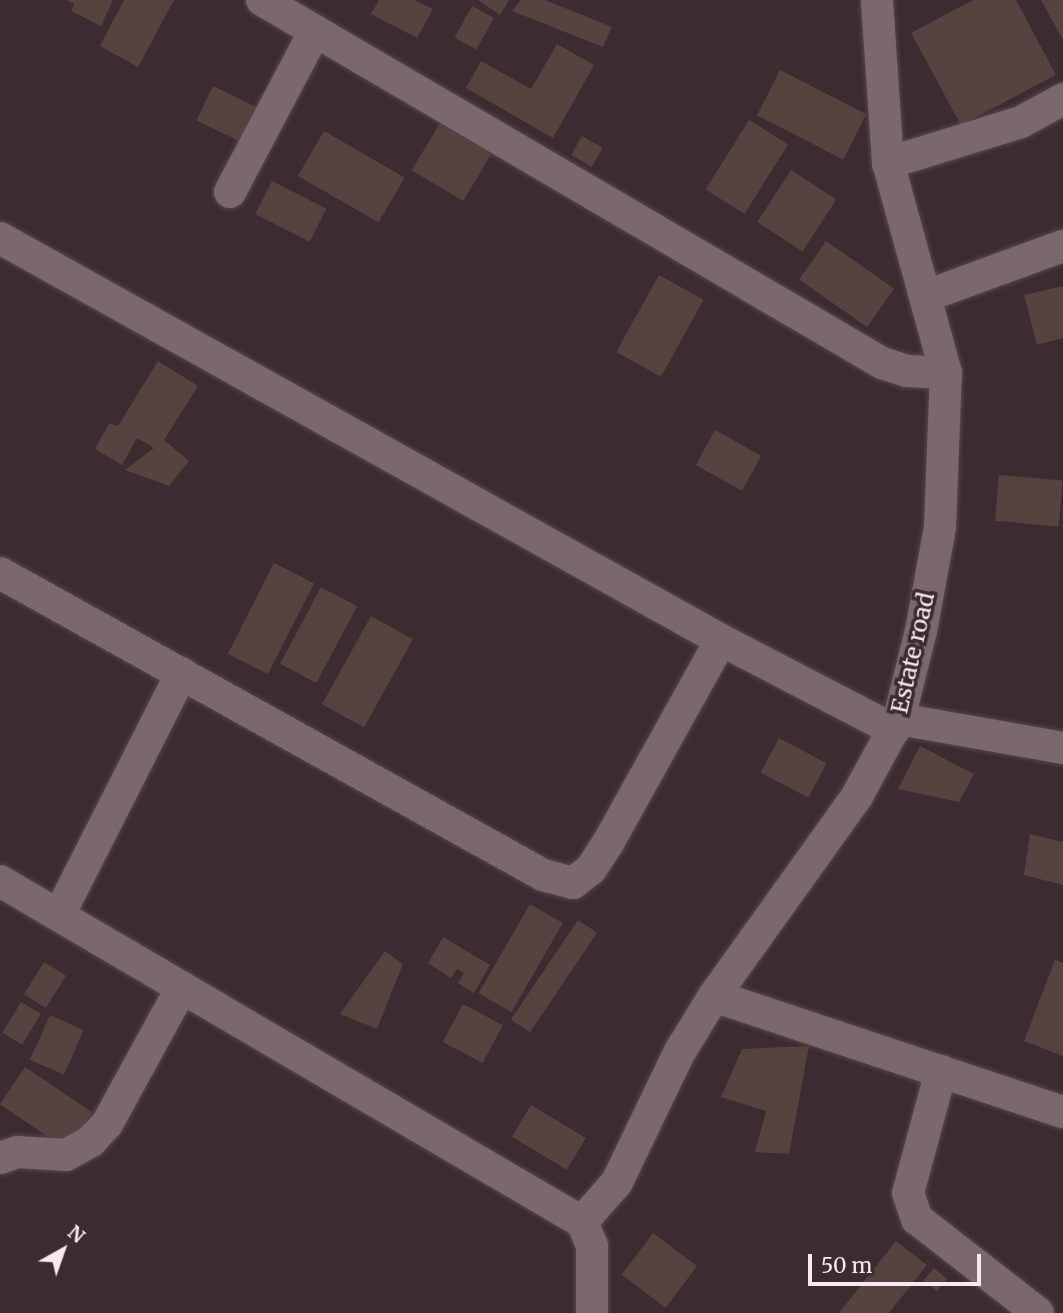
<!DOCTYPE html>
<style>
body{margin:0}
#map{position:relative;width:1063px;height:1313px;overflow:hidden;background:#3d2b32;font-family:Merriweather,serif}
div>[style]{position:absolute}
.building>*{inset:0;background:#56423f;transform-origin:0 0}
.roads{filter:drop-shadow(0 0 2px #56474c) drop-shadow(0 0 2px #56474c)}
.minor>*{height:32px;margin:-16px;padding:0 16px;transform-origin:16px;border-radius:16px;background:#7b676e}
span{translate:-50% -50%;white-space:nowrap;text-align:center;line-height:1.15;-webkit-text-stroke:7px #3d2b32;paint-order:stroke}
.street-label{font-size:23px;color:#f6eaee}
.north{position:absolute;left:28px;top:1215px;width:70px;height:70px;-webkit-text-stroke:5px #3d2b32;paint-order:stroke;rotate:40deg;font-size:19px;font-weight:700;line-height:28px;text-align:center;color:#f6eaee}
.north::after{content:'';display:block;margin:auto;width:24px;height:32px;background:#f6eaee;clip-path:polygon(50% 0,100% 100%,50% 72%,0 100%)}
.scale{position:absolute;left:808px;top:1254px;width:173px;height:32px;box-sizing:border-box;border:4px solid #f6eaee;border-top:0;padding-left:9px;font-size:21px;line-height:24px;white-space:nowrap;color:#f6eaee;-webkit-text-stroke:5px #3d2b32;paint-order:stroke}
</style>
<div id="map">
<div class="building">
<div style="clip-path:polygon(67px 0,113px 0,101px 26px,71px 11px,74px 4px)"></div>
<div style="clip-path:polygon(124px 0,174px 0,138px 67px,100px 46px)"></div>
<div style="clip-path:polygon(379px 0,414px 0,433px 9px,417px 38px,371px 14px)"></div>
<div style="clip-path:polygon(478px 0,509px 0,500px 15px)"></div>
<div style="clip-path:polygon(521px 0,545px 0,612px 27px,603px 47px,512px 11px)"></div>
<div style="clip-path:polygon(973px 0,1016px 0,1056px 75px,961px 125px,911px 33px)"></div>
<div style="clip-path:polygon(1041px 0,1063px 0,1063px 40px)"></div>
<div style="left:472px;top:6px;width:25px;height:36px;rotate:29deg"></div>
<div style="clip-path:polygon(557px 44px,594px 65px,553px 138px,466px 88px,481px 61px,531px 89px)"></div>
<div style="left:780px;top:70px;width:97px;height:51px;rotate:27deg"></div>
<div style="left:213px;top:86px;width:50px;height:38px;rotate:26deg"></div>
<div style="left:749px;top:120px;width:46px;height:82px;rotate:32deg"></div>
<div style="left:440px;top:123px;width:60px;height:55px;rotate:31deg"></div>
<div style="left:324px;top:131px;width:93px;height:52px;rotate:30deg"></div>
<div style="left:582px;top:136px;width:24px;height:22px;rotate:30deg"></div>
<div style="left:791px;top:170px;width:54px;height:62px;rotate:33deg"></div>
<div style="left:272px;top:181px;width:61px;height:37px;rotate:27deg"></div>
<div style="left:826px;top:241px;width:83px;height:47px;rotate:35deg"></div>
<div style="left:659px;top:275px;width:51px;height:88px;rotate:29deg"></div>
<div style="clip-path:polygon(1063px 286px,1063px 338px,1037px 345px,1024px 295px)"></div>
<div style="clip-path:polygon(158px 361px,198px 386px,164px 440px,189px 461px,169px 486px,125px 470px,154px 448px,137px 438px,122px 465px,95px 449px,109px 423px,118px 426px)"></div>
<div style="left:715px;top:430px;width:53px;height:40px;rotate:29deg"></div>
<div style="left:999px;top:475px;width:64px;height:46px;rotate:5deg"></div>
<div style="left:274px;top:563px;width:45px;height:102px;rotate:27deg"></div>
<div style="left:321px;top:587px;width:41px;height:87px;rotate:28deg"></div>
<div style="left:371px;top:616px;width:48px;height:101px;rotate:29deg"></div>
<div style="left:779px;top:738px;width:54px;height:39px;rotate:28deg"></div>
<div style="clip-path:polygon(920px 746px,974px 774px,959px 802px,898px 789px)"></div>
<div style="clip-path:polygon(1030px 834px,1063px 842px,1063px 885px,1024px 875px)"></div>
<div style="left:530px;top:904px;width:38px;height:103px;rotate:30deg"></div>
<div style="left:578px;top:920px;width:23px;height:120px;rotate:34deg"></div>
<div style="clip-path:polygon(443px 937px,490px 965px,474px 993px,458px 983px,464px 973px,457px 969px,451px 978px,428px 963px)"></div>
<div style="clip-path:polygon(385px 951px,403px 964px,377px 1029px,340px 1014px)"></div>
<div style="clip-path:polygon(1055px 960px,1063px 963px,1063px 1056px,1024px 1041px)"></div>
<div style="left:44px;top:962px;width:26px;height:38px;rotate:32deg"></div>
<div style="left:21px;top:1002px;width:23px;height:36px;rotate:31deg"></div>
<div style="left:463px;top:1004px;width:45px;height:43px;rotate:28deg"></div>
<div style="left:50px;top:1015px;width:37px;height:49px;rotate:24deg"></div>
<div style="clip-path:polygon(809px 1046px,789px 1154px,755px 1152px,766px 1111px,721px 1097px,742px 1049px)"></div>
<div style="left:25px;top:1067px;width:81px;height:45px;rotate:34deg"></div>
<div style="left:531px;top:1105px;width:64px;height:37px;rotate:31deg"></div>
<div style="left:653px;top:1233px;width:55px;height:52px;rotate:37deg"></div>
<div style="clip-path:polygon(896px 1241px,927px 1265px,889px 1313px,839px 1313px)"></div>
<div style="left:934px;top:1268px;width:17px;height:16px;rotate:40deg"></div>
</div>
<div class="roads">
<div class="minor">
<div style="left:262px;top:0;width:718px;rotate:30.35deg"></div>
<div style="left:882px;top:363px;width:26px;rotate:18deg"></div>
<div style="left:907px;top:371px;width:39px;rotate:3deg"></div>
<div style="left:888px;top:163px;width:139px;rotate:-17.1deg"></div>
<div style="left:1021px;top:122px;width:48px;rotate:-28.7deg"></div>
<div style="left:230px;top:192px;width:182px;rotate:-62.2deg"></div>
<div style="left:0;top:238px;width:825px;rotate:29.14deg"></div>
<div style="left:721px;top:640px;width:195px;rotate:27.5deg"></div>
<div style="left:926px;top:296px;width:146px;rotate:-20.1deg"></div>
<div style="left:0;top:573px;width:621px;rotate:29.08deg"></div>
<div style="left:543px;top:875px;width:31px;rotate:15deg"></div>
<div style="left:573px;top:883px;width:23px;rotate:-38deg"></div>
<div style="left:591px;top:869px;width:31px;rotate:-57deg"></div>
<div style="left:608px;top:843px;width:232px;rotate:-60.9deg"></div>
<div style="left:899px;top:719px;width:167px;rotate:10deg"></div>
<div style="left:0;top:881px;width:675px;rotate:30.37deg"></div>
<div style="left:582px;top:1222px;width:26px;rotate:67deg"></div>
<div style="left:592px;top:1246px;width:67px;rotate:90deg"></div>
<div style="left:59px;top:915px;width:271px;rotate:-63.1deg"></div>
<div style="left:714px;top:996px;width:368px;rotate:18.4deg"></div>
<div style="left:941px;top:1071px;width:126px;rotate:105.1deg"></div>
<div style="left:908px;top:1193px;width:28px;rotate:71deg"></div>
<div style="left:917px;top:1219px;width:153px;rotate:37.8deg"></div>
<div style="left:0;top:1158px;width:18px;rotate:-19deg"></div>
<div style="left:17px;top:1152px;width:49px;rotate:3.5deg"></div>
<div style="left:66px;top:1155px;width:29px;rotate:-29deg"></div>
<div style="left:91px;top:1141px;width:23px;rotate:-47deg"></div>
<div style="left:107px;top:1124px;width:156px;rotate:-61.3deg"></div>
<div style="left:582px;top:1222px;width:53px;rotate:-48.8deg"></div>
<div style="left:617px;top:1182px;width:143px;rotate:-64.3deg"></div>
<div style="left:679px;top:1053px;width:67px;rotate:-58.4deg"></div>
<div style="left:714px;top:996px;width:246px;rotate:-54.4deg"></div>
<div style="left:857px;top:796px;width:88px;rotate:-61.4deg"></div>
<div style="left:899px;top:719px;width:91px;rotate:-76deg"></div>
<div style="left:921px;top:631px;width:106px;rotate:-79.6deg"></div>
<div style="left:940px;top:527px;width:154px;rotate:-87.8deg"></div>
<div style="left:946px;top:373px;width:218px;rotate:-105.4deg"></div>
<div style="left:888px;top:163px;width:163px;rotate:-93.9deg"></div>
</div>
</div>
<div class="street-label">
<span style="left:913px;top:653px;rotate:-77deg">Estate road</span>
</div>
<div class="north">N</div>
<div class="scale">50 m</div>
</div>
